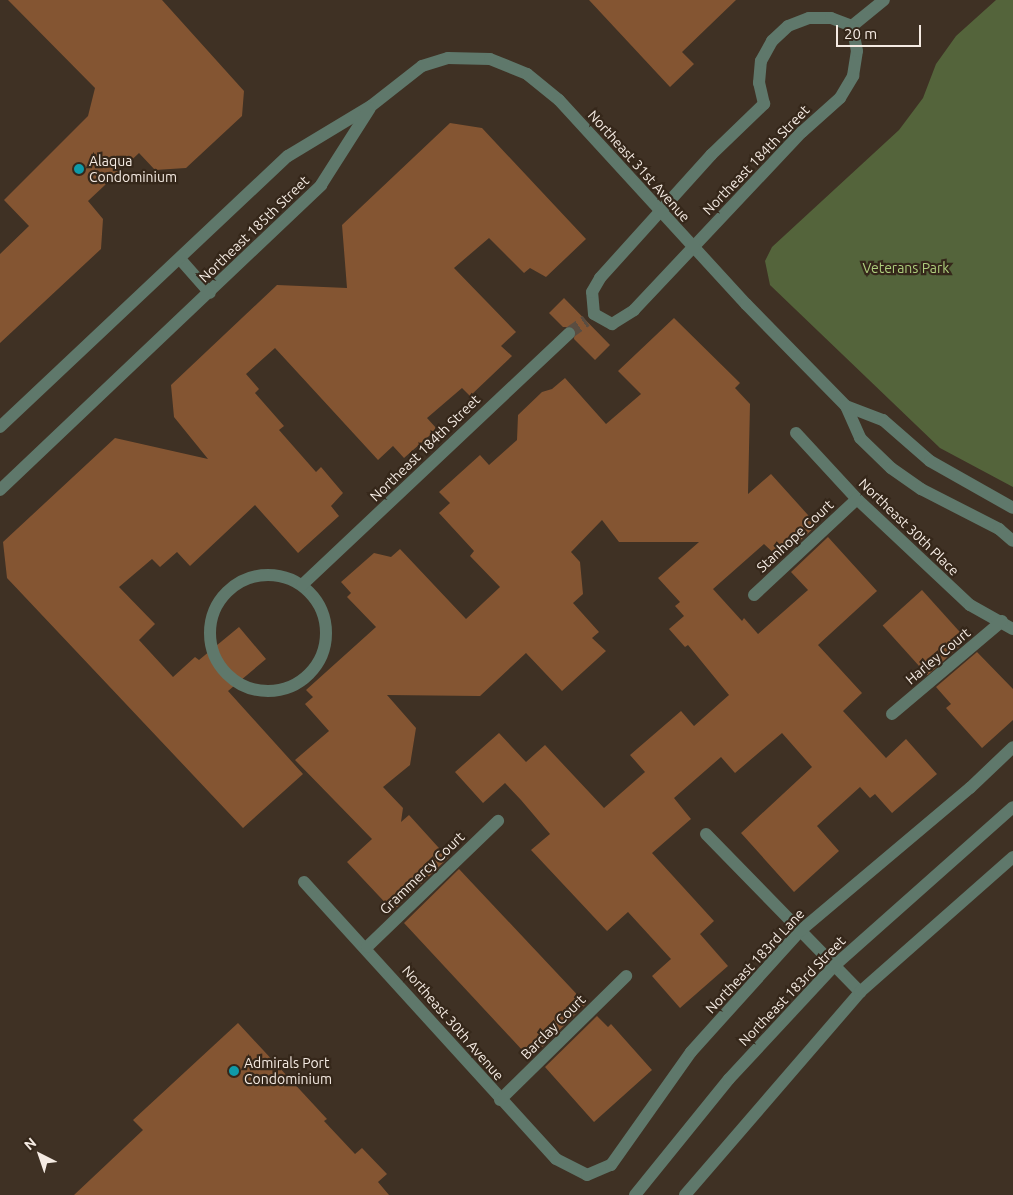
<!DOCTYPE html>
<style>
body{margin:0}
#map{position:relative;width:1013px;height:1195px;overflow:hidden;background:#3f3124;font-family:Ubuntu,sans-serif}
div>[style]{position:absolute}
.green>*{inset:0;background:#54643b}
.building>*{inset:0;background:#845532;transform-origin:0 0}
.minor-tunnel>*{height:12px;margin-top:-6px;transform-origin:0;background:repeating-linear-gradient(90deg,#5a4d41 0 12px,transparent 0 18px)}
.minor>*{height:12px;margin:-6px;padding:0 6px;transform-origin:6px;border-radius:6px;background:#5f786b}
.minor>.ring{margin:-6px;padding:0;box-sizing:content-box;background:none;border:12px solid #5f786b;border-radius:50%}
.dots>*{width:14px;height:14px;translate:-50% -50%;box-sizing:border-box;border:2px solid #35271a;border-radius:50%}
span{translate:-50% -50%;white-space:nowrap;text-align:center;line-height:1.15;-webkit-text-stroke:4.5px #35271a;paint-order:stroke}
.street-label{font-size:14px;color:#f5ebe3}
.poi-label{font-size:14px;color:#f5ebe3}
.left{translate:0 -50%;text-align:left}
.park-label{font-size:14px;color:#aecd7d}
.north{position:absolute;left:15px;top:1130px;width:50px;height:50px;-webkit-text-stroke:4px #35271a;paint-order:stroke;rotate:319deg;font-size:14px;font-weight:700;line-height:20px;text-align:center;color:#f5ebe3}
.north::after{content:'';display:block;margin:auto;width:18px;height:22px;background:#f5ebe3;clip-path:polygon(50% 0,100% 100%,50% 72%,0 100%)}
.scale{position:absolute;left:836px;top:25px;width:85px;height:22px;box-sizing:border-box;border:2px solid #f5ebe3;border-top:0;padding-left:6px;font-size:15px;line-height:18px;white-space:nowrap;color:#f5ebe3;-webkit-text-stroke:4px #35271a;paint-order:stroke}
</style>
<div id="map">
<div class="green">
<div style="clip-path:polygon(996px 0,1013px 0,1013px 487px,940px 448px,770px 285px,765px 261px,772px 247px,899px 130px,923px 98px,936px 64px,956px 36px)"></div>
</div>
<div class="building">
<div style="clip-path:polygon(8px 0,162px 0,244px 91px,242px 116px,186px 168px,155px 170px,139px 153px,88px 201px,103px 219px,101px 249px,0 343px,0 254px,29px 226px,4px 200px,88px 116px,95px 88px)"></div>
<div style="clip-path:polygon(589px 0,736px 0,682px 52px,694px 64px,670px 87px)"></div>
<div style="clip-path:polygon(450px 123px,482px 128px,586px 239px,546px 277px,530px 268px,524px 273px,489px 238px,454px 268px,516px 332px,501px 346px,512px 356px,470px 396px,462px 388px,427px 418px,437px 429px,404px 458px,393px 446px,378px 460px,275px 348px,246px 374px,259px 389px,255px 393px,284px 426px,279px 430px,316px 472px,321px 467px,343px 493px,331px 506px,339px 516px,298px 553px,255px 505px,190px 566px,177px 552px,160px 567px,152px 559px,119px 587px,155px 624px,139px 640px,173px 677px,195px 657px,199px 660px,239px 627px,266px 659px,228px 691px,303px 774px,243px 828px,7px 578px,3px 542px,115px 438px,208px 459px,174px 417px,171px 385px,277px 285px,347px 288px,342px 225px)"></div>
<div style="clip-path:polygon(564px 298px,610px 345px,595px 360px,574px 339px,575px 327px,563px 327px,549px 313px)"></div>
<div style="clip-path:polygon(674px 318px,740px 383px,735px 388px,750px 404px,748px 494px,771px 474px,817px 525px,780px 559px,764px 544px,713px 589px,742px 621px,744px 618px,758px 634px,808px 590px,791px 572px,828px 537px,877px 591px,818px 645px,862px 693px,843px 711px,886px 758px,906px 739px,937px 774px,892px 813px,875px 794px,870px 798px,860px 787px,817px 826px,839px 851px,794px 892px,741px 833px,812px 767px,782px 733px,735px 773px,721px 757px,674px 798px,691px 819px,652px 853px,714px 921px,700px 934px,728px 966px,680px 1008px,652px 976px,671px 959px,628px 912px,607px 931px,531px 850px,550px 834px,521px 800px,505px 783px,483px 803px,455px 772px,499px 733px,526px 762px,545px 745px,604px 808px,645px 772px,630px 755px,681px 711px,694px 726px,729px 695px,688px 645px,685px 647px,669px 629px,684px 616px,675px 606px,680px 602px,658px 578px,699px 542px,619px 542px,602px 520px,571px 552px,580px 562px,583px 594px,573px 603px,599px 632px,592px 638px,606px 651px,562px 691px,526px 653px,480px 696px,387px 695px,416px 728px,410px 765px,383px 787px,403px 808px,401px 822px,409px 815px,448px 858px,393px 911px,347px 862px,372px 839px,295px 760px,329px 731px,305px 704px,313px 697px,306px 690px,376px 627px,347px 597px,351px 593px,341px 582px,374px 553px,391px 557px,400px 549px,466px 619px,500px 587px,470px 556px,474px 551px,439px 513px,450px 503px,439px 492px,480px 455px,489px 465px,517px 440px,518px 415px,542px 392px,552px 389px,565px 378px,606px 424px,641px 394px,618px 371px)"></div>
<div style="left:922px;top:590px;width:67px;height:53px;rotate:48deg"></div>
<div style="clip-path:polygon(977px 652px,1013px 689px,1013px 720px,982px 748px,946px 708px,951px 704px,936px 687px)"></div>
<div style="clip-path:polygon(459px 869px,586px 1004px,534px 1055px,527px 1047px,523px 1051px,404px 923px)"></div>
<div style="clip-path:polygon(597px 1016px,608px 1027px,611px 1024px,652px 1070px,594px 1122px,545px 1067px)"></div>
<div style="clip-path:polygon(238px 1023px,327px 1119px,324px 1121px,355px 1154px,362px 1148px,387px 1174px,378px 1182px,389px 1195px,74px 1195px,143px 1130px,133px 1120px)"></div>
</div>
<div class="minor-tunnel">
<div style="left:569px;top:333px;width:21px;rotate:-35deg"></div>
</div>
<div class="minor">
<div style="left:852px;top:26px;width:41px;rotate:-39.1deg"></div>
<div style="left:180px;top:259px;width:45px;rotate:48.6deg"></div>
<div style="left:594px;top:314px;width:22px;rotate:-95deg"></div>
<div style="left:592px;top:292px;width:16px;rotate:-60deg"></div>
<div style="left:600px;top:278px;width:166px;rotate:-47.9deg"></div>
<div style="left:711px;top:155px;width:74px;rotate:-43.9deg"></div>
<div style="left:764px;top:104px;width:22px;rotate:-103deg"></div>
<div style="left:759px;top:83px;width:22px;rotate:-85deg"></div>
<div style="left:761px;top:61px;width:23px;rotate:-61deg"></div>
<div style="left:772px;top:41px;width:22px;rotate:-43deg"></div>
<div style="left:788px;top:26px;width:22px;rotate:-21deg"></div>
<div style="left:809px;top:18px;width:22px"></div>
<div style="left:831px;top:18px;width:22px;rotate:21deg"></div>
<div style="left:594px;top:314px;width:21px;rotate:29deg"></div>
<div style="left:612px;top:324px;width:26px;rotate:-32deg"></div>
<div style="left:634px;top:310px;width:245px;rotate:-46.7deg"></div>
<div style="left:802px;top:132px;width:51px;rotate:-41.8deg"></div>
<div style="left:840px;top:98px;width:26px;rotate:-59deg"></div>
<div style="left:853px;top:76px;width:25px;rotate:-81deg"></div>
<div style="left:857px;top:51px;width:25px;rotate:-101deg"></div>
<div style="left:846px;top:406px;width:40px;rotate:21deg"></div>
<div style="left:883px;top:420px;width:62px;rotate:41.1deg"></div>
<div style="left:930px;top:461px;width:95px;rotate:29.5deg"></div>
<div style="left:0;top:427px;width:395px;rotate:-43.3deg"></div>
<div style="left:288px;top:156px;width:97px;rotate:-31.1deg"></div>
<div style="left:371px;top:106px;width:65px;rotate:-38.1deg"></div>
<div style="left:422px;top:66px;width:27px;rotate:-17deg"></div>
<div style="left:448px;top:58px;width:42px;rotate:1.4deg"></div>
<div style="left:490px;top:59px;width:40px;rotate:22deg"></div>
<div style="left:527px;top:74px;width:41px;rotate:39.1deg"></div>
<div style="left:559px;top:100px;width:277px;rotate:47.5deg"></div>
<div style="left:746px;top:304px;width:143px;rotate:45.6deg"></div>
<div style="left:846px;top:406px;width:35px;rotate:66deg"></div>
<div style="left:860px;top:438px;width:43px;rotate:44.1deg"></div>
<div style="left:891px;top:468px;width:37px;rotate:35deg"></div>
<div style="left:921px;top:489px;width:88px;rotate:27.1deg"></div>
<div style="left:999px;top:529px;width:18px;rotate:41deg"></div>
<div style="left:796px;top:433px;width:90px;rotate:47.3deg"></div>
<div style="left:857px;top:499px;width:155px;rotate:43.2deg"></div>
<div style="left:970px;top:605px;width:49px;rotate:29.2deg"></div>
<div style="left:0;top:490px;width:443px;rotate:-43.5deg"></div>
<div style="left:321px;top:185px;width:91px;rotate:-57.5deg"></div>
<div class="ring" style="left:210px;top:575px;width:104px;height:104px"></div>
<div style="left:302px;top:585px;width:367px;rotate:-43.3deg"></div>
<div style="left:754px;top:595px;width:141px;rotate:-43deg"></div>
<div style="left:892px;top:714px;width:144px;rotate:-40.2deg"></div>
<div style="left:706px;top:834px;width:221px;rotate:45.7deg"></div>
<div style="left:304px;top:882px;width:374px;rotate:47.7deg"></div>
<div style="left:556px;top:1159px;width:35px;rotate:27deg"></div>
<div style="left:587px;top:1175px;width:26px;rotate:-23deg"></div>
<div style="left:611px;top:1165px;width:138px;rotate:-54.7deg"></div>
<div style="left:691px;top:1052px;width:163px;rotate:-48deg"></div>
<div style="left:800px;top:931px;width:222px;rotate:-40.1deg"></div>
<div style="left:970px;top:788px;width:59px;rotate:-43.6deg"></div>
<div style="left:367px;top:947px;width:182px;rotate:-43.9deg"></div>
<div style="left:500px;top:1100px;width:177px;rotate:-44.5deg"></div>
<div style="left:635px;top:1195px;width:149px;rotate:-51deg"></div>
<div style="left:729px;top:1079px;width:154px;rotate:-47.1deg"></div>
<div style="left:834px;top:966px;width:239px;rotate:-41.6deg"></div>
<div style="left:685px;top:1195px;width:268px;rotate:-49.2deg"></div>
<div style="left:860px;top:992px;width:204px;rotate:-41.4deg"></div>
</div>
<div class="dots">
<div style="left:79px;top:169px;background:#0f9aa8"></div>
<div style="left:234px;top:1071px;background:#0f9aa8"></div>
</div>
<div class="street-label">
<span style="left:756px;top:160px;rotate:-46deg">Northeast 184th Street</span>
<span style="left:639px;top:166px;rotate:48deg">Northeast 31st Avenue</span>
<span style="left:254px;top:229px;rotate:-44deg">Northeast 185th Street</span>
<span style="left:425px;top:448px;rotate:-44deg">Northeast 184th Street</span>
<span style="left:909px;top:527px;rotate:44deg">Northeast 30th Place</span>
<span style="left:795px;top:536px;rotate:-43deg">Stanhope Court</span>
<span style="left:938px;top:656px;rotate:-40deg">Harley Court</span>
<span style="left:422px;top:873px;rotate:-44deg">Grammercy Court</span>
<span style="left:755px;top:961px;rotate:-47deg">Northeast 183rd Lane</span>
<span style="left:792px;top:991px;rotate:-46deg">Northeast 183rd Street</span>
<span style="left:453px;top:1023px;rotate:49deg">Northeast 30th Avenue</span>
<span style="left:553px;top:1027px;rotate:-45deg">Barclay Court</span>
</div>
<div class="poi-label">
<span class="left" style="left:89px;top:169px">Alaqua<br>Condominium</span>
<span class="left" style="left:244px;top:1071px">Admirals Port<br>Condominium</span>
</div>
<div class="park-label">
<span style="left:906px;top:268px">Veterans Park</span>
</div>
<div class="north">N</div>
<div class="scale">20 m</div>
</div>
